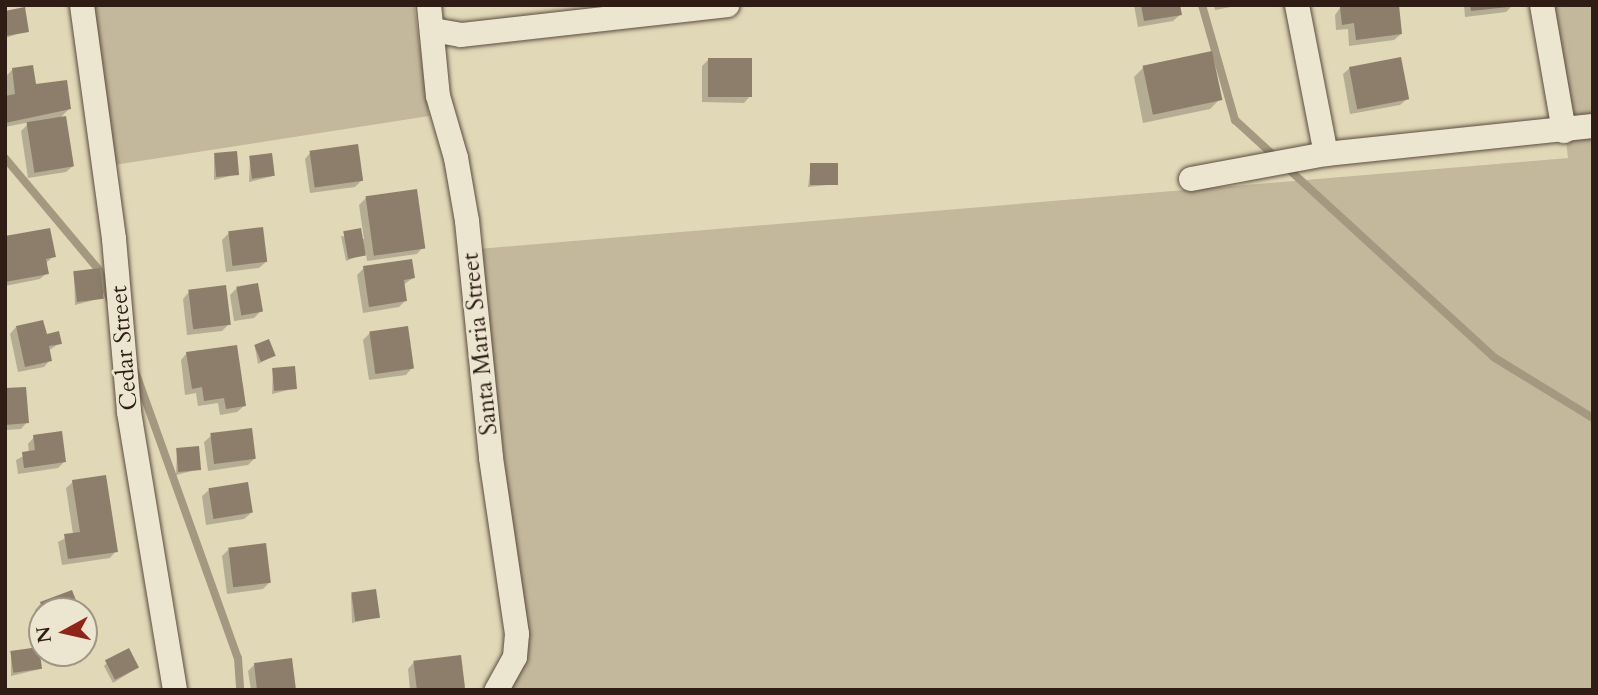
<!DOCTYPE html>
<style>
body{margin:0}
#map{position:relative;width:1598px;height:695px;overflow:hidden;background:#e1d8b8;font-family:Cardo,serif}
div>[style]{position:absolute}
.green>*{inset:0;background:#c3b89c}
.shadow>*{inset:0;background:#0003}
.stream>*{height:8px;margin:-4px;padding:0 4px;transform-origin:4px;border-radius:4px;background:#a49881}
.building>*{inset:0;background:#8c7e6a;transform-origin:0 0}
.roads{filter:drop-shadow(0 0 2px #5c4c3e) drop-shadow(0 0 2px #5c4c3e)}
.minor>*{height:24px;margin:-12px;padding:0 12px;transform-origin:12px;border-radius:12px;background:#ece6d1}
span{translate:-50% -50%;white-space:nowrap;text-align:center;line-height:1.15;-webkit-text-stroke:5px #ece6d1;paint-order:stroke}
.street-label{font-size:24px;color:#2f1d15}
.frame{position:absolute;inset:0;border:7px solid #2f1d15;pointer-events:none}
.north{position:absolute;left:28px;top:597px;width:70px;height:70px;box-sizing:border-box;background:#ece6d1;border:2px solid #a09686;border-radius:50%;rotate:262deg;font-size:19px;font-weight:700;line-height:28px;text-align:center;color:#2f1d15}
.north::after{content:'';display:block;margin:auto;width:24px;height:32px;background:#8f2418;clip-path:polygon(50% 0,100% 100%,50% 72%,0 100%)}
</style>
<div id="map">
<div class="green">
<div style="clip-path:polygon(93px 5px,414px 5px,429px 116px,114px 165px)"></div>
<div style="clip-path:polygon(1550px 5px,1593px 5px,1593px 690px,508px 690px,524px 619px,478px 249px,1568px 158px)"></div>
</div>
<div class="shadow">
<div style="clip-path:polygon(1134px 5px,1178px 5px,1180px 15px,1173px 21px,1138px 27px)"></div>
<div style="clip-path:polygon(1214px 5px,1241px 5px,1215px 10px)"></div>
<div style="clip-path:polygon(1342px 5px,1397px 5px,1401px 34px,1394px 40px,1349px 46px,1348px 29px,1336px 30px,1335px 15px)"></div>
<div style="clip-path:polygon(1464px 5px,1513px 5px,1506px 12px,1465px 17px)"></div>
<div style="clip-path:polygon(5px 13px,27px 31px,5px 38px)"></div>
<div style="clip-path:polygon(709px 59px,750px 96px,744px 103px,702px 102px,702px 66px)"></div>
<div style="clip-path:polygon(1143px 68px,1220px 99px,1210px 109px,1143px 123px,1134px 77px)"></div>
<div style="clip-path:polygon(1350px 68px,1407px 99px,1400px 105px,1350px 114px,1343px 74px)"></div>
<div style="clip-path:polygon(12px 70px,69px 109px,59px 119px,73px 166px,66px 172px,28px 178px,21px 131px,30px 122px,5px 127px,6px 76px)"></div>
<div style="clip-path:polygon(311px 152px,361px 181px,355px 187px,310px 193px,305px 159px)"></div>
<div style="clip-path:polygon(214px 156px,238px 174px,214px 180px)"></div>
<div style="clip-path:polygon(250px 158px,273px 176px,249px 182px)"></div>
<div style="clip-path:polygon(811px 165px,836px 184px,808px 187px)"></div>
<div style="clip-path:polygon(366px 198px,423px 247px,417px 254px,367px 261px,366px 253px,346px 261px,341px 236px,364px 239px,359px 205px)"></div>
<div style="clip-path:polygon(229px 233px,266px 262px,259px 268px,226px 272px,222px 240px)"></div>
<div style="clip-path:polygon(5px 238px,54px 256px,45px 264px,47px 273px,40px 279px,5px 286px)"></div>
<div style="clip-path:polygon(364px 268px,413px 278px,403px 285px,405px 301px,399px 307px,363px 313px,357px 275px)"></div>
<div style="clip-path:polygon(74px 274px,102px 298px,75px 305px)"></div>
<div style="clip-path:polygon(237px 288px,261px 311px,254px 318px,234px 321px,230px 295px)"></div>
<div style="clip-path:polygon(189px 292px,229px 324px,222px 331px,187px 335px,183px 299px)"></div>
<div style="clip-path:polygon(16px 327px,60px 343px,48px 351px,50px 360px,44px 367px,18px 372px,10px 334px)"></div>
<div style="clip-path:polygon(370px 333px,412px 368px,406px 375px,369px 380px,363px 340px)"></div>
<div style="clip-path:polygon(255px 347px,273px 356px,258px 364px)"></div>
<div style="clip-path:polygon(187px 353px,244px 406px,237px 412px,220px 415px,218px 403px,198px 406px,196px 393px,185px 395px,181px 360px)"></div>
<div style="clip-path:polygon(273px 370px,296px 388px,272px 394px)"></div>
<div style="clip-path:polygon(5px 390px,27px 422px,21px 429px,5px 430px)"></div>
<div style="clip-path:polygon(211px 436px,254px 459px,248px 465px,208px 471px,204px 442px)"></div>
<div style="clip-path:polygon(34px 437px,64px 462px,58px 468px,18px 474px,16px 460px,29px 453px,28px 444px)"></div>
<div style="clip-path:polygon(177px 451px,200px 469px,176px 475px)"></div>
<div style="clip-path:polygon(73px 482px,116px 551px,110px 558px,62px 565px,58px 542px,73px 534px,66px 488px)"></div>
<div style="clip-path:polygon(209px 490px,251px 513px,244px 519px,206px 525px,202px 496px)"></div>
<div style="clip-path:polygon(228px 550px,269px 583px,263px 589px,227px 594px,222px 556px)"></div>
<div style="clip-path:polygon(351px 595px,378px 617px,352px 623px)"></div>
<div style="clip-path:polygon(41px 603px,78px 611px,42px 611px,42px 629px,35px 610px)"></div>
<div style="clip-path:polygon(11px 653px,40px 669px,11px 676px)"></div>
<div style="clip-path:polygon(414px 662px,463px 687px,410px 690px,408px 669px)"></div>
<div style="clip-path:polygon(107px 663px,137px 668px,113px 683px,104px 666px)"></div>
<div style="clip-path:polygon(255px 664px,294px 690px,251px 690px,248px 671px)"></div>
</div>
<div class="stream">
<div style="left:1202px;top:5px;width:120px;rotate:74deg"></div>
<div style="left:1235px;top:120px;width:352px;rotate:42.5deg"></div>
<div style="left:1495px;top:358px;width:115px;rotate:31.5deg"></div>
<div style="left:5px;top:158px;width:146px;rotate:50deg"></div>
<div style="left:99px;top:270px;width:32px;rotate:70deg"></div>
<div style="left:135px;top:371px;width:305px;rotate:70.3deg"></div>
<div style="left:238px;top:658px;width:32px;rotate:86deg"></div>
</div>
<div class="building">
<div style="clip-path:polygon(1141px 5px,1180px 5px,1182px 15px,1144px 21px)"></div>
<div style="clip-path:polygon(1399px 5px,1402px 34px,1356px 40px,1354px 23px,1342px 25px,1340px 7px)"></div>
<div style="clip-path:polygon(1470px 5px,1508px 5px,1508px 7px,1471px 11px)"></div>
<div style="clip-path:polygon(25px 7px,29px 32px,5px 36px,5px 11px)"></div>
<div style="left:1212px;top:51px;width:50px;height:71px;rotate:78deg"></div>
<div style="left:1401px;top:57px;width:43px;height:53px;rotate:79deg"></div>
<div style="left:708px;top:58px;width:44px;height:39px"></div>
<div style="clip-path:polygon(33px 65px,36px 84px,67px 80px,71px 109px,5px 123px,5px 96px,15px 94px,12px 68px)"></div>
<div style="left:66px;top:116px;width:51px;height:40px;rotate:81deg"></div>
<div style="left:358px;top:144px;width:37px;height:49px;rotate:82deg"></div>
<div style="left:237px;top:151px;width:24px;height:23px;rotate:85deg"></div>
<div style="left:272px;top:153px;width:23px;height:23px;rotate:83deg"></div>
<div style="left:810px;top:163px;width:28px;height:22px"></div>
<div style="left:417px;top:189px;width:60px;height:52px;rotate:82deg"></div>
<div style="left:263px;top:227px;width:35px;height:35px;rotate:83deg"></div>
<div style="clip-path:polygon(50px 228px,56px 257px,46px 259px,49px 274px,5px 282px,5px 236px)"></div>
<div style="left:361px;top:228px;width:28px;height:18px;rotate:80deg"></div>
<div style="clip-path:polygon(412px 259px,415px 278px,404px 280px,407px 301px,369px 307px,363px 266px)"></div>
<div style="left:100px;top:268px;width:31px;height:27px;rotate:83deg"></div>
<div style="left:258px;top:283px;width:29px;height:22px;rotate:80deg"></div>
<div style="left:226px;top:285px;width:40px;height:38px;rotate:83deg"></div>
<div style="clip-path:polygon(43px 320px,47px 334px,59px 331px,62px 344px,49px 346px,52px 361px,25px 367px,16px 326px)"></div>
<div style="left:408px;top:326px;width:43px;height:39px;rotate:82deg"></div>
<div style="left:269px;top:339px;width:18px;height:16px;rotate:68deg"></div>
<div style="clip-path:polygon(237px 345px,246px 406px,226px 409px,224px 398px,204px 401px,202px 387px,192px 389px,186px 352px)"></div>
<div style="left:295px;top:366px;width:23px;height:23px;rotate:85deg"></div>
<div style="clip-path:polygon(26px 387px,29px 423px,5px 425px,5px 388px)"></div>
<div style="left:252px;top:428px;width:31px;height:42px;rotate:83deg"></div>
<div style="clip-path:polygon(62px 431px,66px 462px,24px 468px,22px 452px,35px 450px,33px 435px)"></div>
<div style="left:199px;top:446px;width:24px;height:23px;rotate:85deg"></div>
<div style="clip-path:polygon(106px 475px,118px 552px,68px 559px,64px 534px,80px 532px,72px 480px)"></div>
<div style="left:248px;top:482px;width:31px;height:40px;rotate:81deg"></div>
<div style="left:266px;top:543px;width:40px;height:38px;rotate:83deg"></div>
<div style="left:376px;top:589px;width:29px;height:25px;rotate:82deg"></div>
<div style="clip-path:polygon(72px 590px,80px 611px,44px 611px,40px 602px)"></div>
<div style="left:39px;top:647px;width:22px;height:29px;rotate:82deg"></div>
<div style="left:129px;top:648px;width:22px;height:27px;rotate:63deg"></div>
<div style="left:461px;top:655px;width:33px;height:48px;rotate:83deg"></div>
<div style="clip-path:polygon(292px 658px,296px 690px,257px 690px,254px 663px)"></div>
</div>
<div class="roads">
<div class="minor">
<div style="left:82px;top:5px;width:236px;rotate:82.2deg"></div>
<div style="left:114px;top:239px;width:174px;rotate:85deg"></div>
<div style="left:129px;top:412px;width:282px;rotate:80.6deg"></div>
<div style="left:429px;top:5px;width:91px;rotate:84.4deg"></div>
<div style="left:438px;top:96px;width:65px;rotate:73.8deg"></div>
<div style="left:456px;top:158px;width:64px;rotate:80.1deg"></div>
<div style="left:467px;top:221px;width:238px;rotate:84.2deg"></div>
<div style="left:491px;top:458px;width:178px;rotate:81.6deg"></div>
<div style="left:517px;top:634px;width:23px;rotate:95deg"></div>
<div style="left:515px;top:657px;width:38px;rotate:119deg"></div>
<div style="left:1297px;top:5px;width:152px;rotate:79deg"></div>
<div style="left:1542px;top:5px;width:128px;rotate:80.1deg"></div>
<div style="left:433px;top:30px;width:28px;rotate:10deg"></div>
<div style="left:461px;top:35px;width:268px;rotate:-6.4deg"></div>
<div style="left:1191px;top:179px;width:137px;rotate:-10.5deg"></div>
<div style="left:1326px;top:154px;width:268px;rotate:-6deg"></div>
</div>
</div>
<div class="street-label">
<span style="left:480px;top:344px;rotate:-96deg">Santa Maria Street</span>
<span style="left:124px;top:348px;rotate:-95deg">Cedar Street</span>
</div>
<div class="frame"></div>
<div class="north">N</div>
</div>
